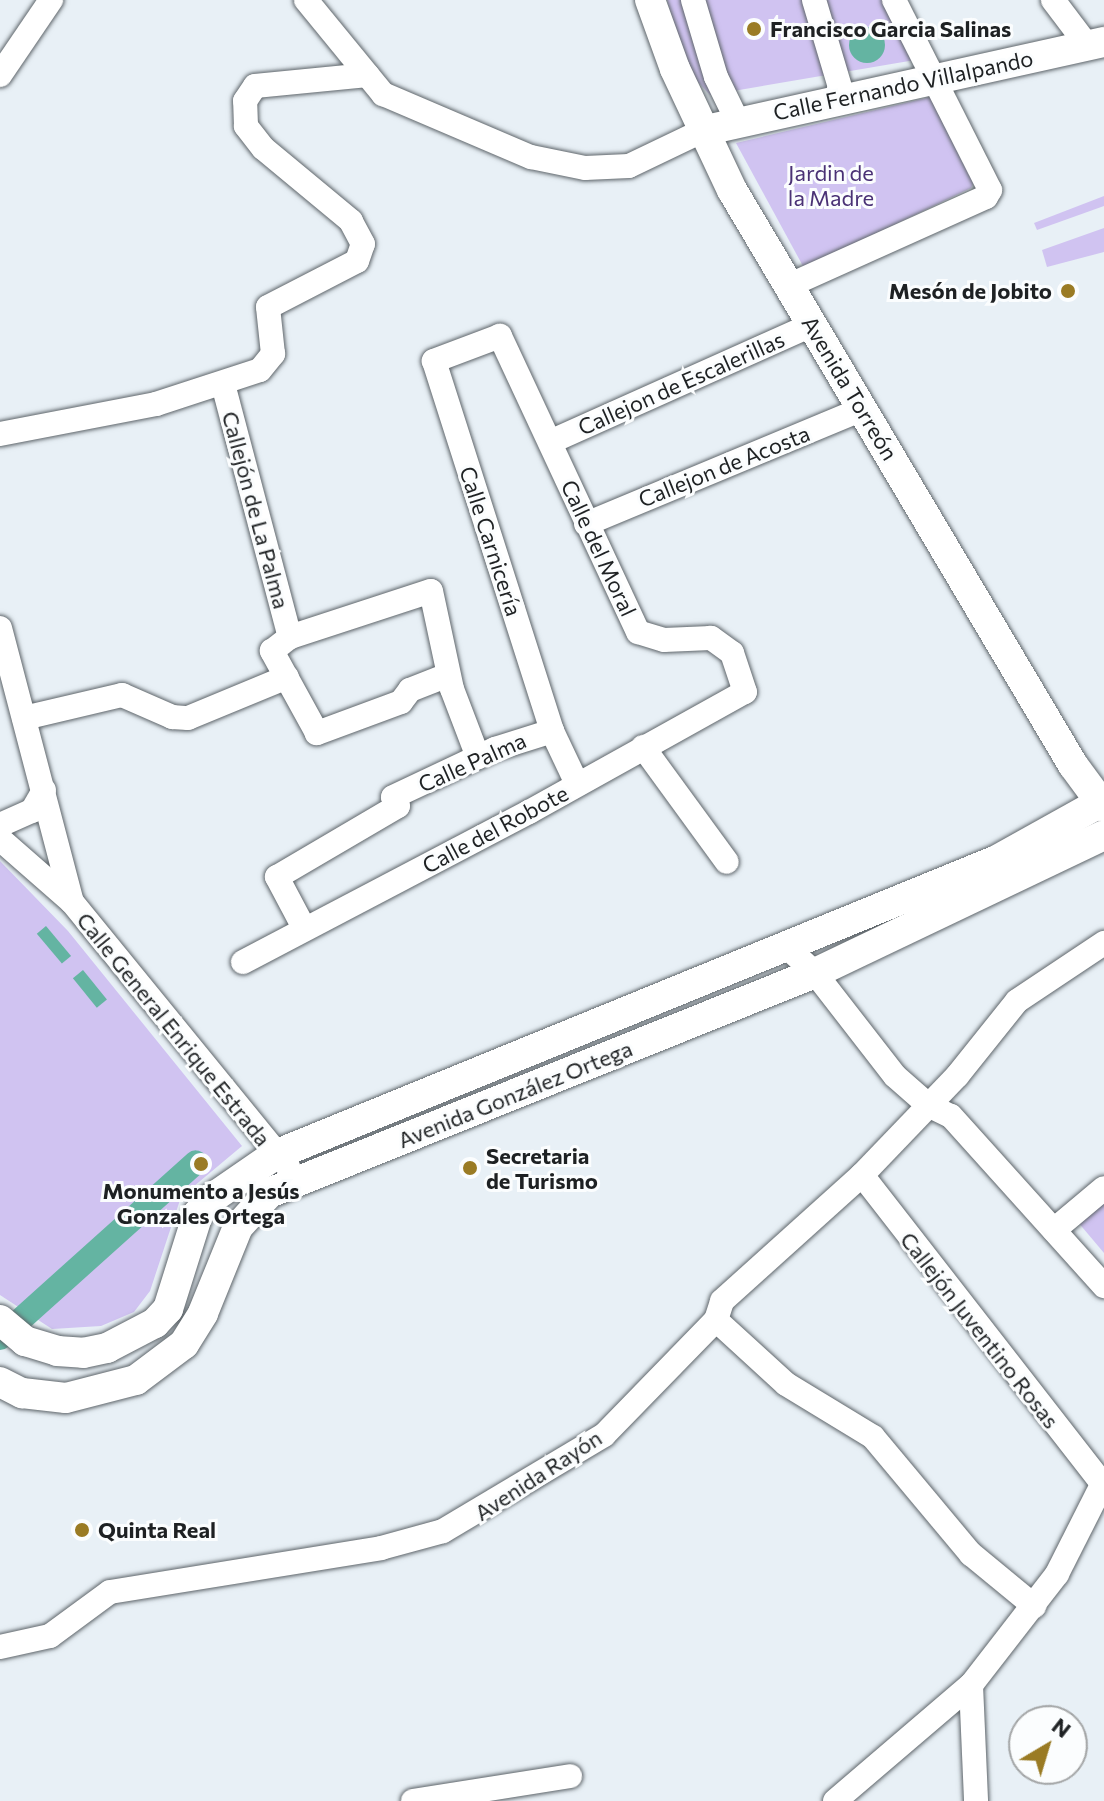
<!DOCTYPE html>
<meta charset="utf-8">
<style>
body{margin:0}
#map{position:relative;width:1104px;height:1801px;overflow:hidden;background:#e8f0f6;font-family:Commissioner,sans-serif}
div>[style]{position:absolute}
.green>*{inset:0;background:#d0c3f1}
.water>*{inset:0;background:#64b4a2;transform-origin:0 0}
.round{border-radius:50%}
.canal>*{height:24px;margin:-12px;padding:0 12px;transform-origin:12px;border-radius:12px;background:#64b4a2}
.roads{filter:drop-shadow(0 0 2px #5e656a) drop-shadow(0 0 2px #5e656a)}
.minor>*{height:24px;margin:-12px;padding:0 12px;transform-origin:12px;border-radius:12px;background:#fff}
.tertiary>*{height:30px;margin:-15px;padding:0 15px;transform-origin:15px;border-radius:15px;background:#fff}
.dots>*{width:22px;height:22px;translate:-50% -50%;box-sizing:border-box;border:4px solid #fbfdfe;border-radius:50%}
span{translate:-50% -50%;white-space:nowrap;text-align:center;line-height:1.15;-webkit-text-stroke:6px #fbfdfe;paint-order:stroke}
.poi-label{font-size:22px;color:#1e2123;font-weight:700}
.left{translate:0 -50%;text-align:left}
.right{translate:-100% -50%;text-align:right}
.street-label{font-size:22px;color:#1e2123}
.park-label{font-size:22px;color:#4a3175}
.north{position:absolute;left:1008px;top:1705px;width:80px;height:80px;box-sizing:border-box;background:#fbfdfe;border:2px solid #a3a5a6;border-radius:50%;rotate:38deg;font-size:22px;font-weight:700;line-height:32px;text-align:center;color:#1e2123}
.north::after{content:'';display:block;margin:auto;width:28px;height:36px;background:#9a7b24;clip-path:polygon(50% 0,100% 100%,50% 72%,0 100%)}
</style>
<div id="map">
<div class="green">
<div style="clip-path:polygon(667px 0,884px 0,915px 60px,710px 95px,687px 70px)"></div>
<div style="clip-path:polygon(935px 96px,976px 179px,971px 188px,804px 268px,736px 143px)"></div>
<div style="clip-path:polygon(1104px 196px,1104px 206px,1037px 230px,1034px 223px)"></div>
<div style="clip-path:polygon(1104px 228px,1104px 252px,1047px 267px,1042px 250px)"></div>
<div style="clip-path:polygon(0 861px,68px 931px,242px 1146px,181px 1197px,150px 1291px,134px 1312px,101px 1326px,52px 1329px,0 1295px)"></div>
<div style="clip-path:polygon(1104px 1200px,1104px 1253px,1077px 1221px)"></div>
</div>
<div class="water">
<div class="round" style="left:849px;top:27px;width:36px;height:36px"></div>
<div style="left:46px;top:926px;width:39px;height:12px;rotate:50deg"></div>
<div style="left:83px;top:970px;width:38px;height:13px;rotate:51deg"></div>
</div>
<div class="canal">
<div style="left:0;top:1338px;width:263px;rotate:-41.9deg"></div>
</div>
<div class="roads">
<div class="minor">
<div style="left:306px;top:0;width:122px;rotate:50.7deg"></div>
<div style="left:383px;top:94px;width:161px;rotate:23.1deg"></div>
<div style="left:531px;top:157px;width:55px;rotate:11.5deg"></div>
<div style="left:585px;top:168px;width:44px;rotate:-2.6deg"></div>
<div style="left:629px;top:166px;width:81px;rotate:-25.6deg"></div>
<div style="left:693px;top:0;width:80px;rotate:73.4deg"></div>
<div style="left:716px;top:77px;width:48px;rotate:64deg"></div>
<div style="left:814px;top:0;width:101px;rotate:73.4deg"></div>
<div style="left:1053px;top:0;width:56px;rotate:52.9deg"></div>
<div style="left:0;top:75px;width:91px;rotate:-55.8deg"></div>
<div style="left:788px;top:286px;width:217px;rotate:-24.2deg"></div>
<div style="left:986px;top:197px;width:8px;rotate:-60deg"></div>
<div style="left:990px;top:190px;width:213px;rotate:-116.8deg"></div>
<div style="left:223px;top:384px;width:262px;rotate:75.2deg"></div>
<div style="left:0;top:434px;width:159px;rotate:-10.9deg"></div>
<div style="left:156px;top:404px;width:109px;rotate:-18.1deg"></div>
<div style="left:260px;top:370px;width:21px;rotate:-51deg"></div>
<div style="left:273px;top:354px;width:47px;rotate:-96.1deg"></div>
<div style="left:268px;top:307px;width:100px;rotate:-27.3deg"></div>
<div style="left:357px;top:261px;width:18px;rotate:-71deg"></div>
<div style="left:363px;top:244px;width:26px;rotate:-118deg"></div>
<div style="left:351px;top:221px;width:114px;rotate:-140.3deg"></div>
<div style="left:263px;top:148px;width:28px;rotate:-128deg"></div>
<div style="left:246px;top:126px;width:25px;rotate:-92deg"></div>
<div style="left:245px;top:101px;width:18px;rotate:-56deg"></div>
<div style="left:255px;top:86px;width:113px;rotate:-5.6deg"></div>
<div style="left:550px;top:442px;width:287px;rotate:-24.1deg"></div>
<div style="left:586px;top:524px;width:299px;rotate:-22.6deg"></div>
<div style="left:0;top:628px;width:283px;rotate:75.3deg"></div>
<div style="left:448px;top:675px;width:41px;rotate:158.5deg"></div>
<div style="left:410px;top:690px;width:15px;rotate:127deg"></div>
<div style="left:401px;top:702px;width:90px;rotate:159.7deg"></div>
<div style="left:317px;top:733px;width:94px;rotate:-118.8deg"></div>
<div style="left:272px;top:651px;width:23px;rotate:-38deg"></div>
<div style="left:290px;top:637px;width:148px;rotate:-18.1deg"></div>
<div style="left:431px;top:591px;width:100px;rotate:77.9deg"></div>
<div style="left:452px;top:689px;width:73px;rotate:69.1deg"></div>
<div style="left:24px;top:718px;width:101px;rotate:-13.2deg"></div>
<div style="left:122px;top:695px;width:55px;rotate:23.7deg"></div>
<div style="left:172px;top:717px;width:16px;rotate:4deg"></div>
<div style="left:188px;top:718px;width:107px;rotate:-22.5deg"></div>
<div style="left:643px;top:747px;width:142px;rotate:53.9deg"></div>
<div style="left:0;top:825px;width:35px;rotate:-24deg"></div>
<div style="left:32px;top:811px;width:24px;rotate:-60deg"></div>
<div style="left:0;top:839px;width:96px;rotate:41.2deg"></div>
<div style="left:72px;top:902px;width:342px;rotate:50.8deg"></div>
<div style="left:304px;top:928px;width:58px;rotate:-117.9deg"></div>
<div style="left:277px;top:877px;width:140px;rotate:-30.4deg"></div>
<div style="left:398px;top:806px;width:10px;rotate:-119deg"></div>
<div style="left:393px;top:797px;width:113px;rotate:-25.2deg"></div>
<div style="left:495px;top:749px;width:60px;rotate:-17.5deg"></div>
<div style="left:787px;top:947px;width:38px;rotate:43deg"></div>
<div style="left:815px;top:973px;width:130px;rotate:52.2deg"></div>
<div style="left:895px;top:1076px;width:44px;rotate:41.3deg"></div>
<div style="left:928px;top:1105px;width:25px;rotate:26deg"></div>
<div style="left:951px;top:1116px;width:229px;rotate:48deg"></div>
<div style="left:243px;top:962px;width:323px;rotate:-27.7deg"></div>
<div style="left:529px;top:812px;width:247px;rotate:-29.1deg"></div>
<div style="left:745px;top:692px;width:41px;rotate:-108.4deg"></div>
<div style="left:732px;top:653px;width:26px;rotate:-144deg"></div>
<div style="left:711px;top:638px;width:47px;rotate:177.6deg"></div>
<div style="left:664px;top:640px;width:27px;rotate:-163deg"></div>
<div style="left:638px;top:632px;width:327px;rotate:-115deg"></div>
<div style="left:500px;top:336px;width:71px;rotate:159.3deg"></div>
<div style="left:434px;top:361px;width:388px;rotate:72.3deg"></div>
<div style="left:552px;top:731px;width:59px;rotate:64.7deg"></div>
<div style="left:862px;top:1175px;width:394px;rotate:52.1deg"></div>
<div style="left:1054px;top:1230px;width:65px;rotate:-40deg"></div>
<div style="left:716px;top:1320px;width:95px;rotate:42.4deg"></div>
<div style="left:786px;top:1384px;width:102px;rotate:31.3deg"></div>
<div style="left:873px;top:1437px;width:153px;rotate:50.1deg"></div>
<div style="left:971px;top:1554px;width:82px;rotate:39.5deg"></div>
<div style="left:0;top:1647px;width:51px;rotate:-12.4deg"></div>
<div style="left:50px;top:1636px;width:74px;rotate:-36.3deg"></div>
<div style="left:110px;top:1592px;width:275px;rotate:-9.2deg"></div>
<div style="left:381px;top:1548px;width:64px;rotate:-15.3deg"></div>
<div style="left:443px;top:1531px;width:187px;rotate:-30.8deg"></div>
<div style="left:604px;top:1435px;width:161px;rotate:-45.8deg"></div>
<div style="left:716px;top:1320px;width:20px;rotate:-72deg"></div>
<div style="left:722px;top:1301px;width:188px;rotate:-42deg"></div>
<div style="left:862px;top:1175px;width:137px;rotate:-46.2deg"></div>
<div style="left:957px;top:1076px;width:96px;rotate:-51.3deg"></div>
<div style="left:1017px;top:1001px;width:105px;rotate:-33.7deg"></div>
<div style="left:971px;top:1685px;width:116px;rotate:87.5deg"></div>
<div style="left:413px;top:1801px;width:159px;rotate:-9deg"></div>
<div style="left:835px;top:1801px;width:179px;rotate:-40.5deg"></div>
<div style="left:971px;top:1685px;width:140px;rotate:-52.2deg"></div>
<div style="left:1057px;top:1574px;width:104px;rotate:-63.2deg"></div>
</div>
<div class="tertiary">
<div style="left:650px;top:0;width:73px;rotate:70.1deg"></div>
<div style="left:675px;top:69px;width:134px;rotate:64.8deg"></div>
<div style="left:732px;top:190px;width:669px;rotate:59.33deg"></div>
<div style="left:1073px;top:765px;width:52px;rotate:53.6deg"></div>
<div style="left:702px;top:131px;width:412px;rotate:-12.5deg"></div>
<div style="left:0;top:1320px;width:33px;rotate:40deg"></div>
<div style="left:25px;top:1341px;width:34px;rotate:17deg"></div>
<div style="left:57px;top:1351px;width:26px;rotate:4deg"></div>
<div style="left:83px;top:1353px;width:25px;rotate:-12deg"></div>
<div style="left:107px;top:1348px;width:54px;rotate:-27.5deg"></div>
<div style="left:155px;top:1323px;width:19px;rotate:-47deg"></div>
<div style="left:168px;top:1309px;width:100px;rotate:-72.5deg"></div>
<div style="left:198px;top:1214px;width:16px;rotate:-52deg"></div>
<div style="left:208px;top:1201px;width:81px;rotate:-34.5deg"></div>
<div style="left:275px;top:1155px;width:780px;rotate:-22.22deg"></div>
<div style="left:997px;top:860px;width:119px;rotate:-29.1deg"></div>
<div style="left:0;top:1382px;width:25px;rotate:27deg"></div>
<div style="left:22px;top:1393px;width:44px;rotate:6.5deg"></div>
<div style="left:66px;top:1398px;width:72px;rotate:-14.4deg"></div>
<div style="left:136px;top:1380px;width:60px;rotate:-36.9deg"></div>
<div style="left:184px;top:1344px;width:36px;rotate:-58deg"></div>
<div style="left:203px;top:1313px;width:93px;rotate:-67.9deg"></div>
<div style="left:238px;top:1227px;width:46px;rotate:-47.6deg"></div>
<div style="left:269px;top:1193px;width:589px;rotate:-21.95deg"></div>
<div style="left:815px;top:973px;width:320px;rotate:-25.5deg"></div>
</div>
</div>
<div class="dots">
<div style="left:754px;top:29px;background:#9a7b24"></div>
<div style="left:1068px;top:291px;background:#9a7b24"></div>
<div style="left:201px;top:1164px;background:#9a7b24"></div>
<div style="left:470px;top:1168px;background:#9a7b24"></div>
<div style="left:82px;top:1530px;background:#9a7b24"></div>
</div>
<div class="poi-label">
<span class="left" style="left:770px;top:29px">Francisco Garcia Salinas</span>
<span class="right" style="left:1052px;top:291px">Mesón de Jobito</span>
<span class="left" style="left:486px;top:1168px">Secretaria<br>de Turismo</span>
<span style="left:201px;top:1203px">Monumento a Jesús<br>Gonzales Ortega</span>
<span class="left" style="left:98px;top:1530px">Quinta Real</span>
</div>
<div class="street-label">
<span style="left:903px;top:85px;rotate:-12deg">Calle Fernando Villalpando</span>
<span style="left:681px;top:383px;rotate:-24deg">Callejon de Escalerillas</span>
<span style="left:850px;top:388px;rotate:59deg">Avenida Torreón</span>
<span style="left:724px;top:466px;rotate:-22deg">Callejon de Acosta</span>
<span style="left:256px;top:510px;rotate:75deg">Callejón de La Palma</span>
<span style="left:491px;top:541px;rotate:72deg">Calle Carnicería</span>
<span style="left:599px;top:548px;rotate:65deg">Calle del Moral</span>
<span style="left:472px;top:762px;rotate:-24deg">Calle Palma</span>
<span style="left:495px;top:829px;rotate:-28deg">Calle del Robote</span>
<span style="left:174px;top:1029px;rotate:51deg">Calle General Enrique Estrada</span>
<span style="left:515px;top:1094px;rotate:-22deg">Avenida González Ortega</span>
<span style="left:980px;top:1330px;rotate:52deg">Callejón Juventino Rosas</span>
<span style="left:538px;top:1475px;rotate:-33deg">Avenida Rayón</span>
</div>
<div class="park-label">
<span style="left:831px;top:185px">Jardin de<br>la Madre</span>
</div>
<div class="north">N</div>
</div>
